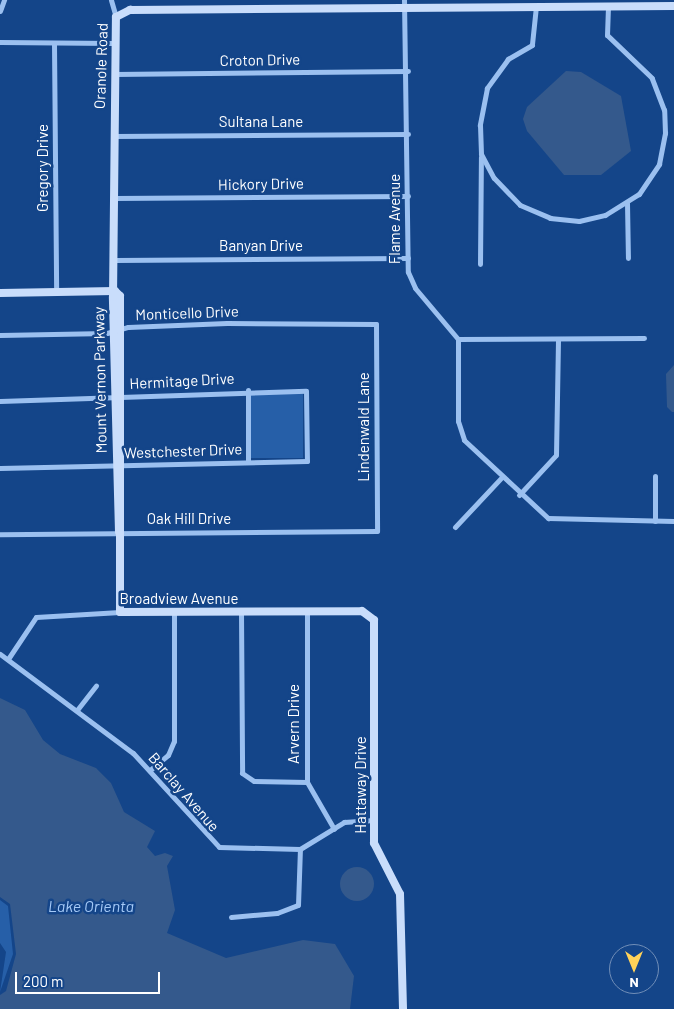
<!DOCTYPE html>
<style>
body{margin:0}
#map{position:relative;width:674px;height:1009px;overflow:hidden;background:#144589;font-family:Barlow,sans-serif}
div>[style]{position:absolute}
.green>*{inset:0;background:#265fa8;transform-origin:0 0}
.water>*{inset:0;background:#34598c}
.round{border-radius:50%}
.street>*{height:5px;margin:-2.5px;padding:0 2.5px;transform-origin:2.5px;border-radius:2.5px;background:#9bc0f0}
.secondary>*{height:8px;margin:-4px;padding:0 4px;transform-origin:4px;border-radius:4px;background:#c9ddfb}
span{translate:-50% -50%;white-space:nowrap;text-align:center;line-height:1.15;-webkit-text-stroke:5px #144589;paint-order:stroke}
.street-label{font-size:15px;color:#fff}
.water-label{font-size:16px;color:#a6caf7;font-style:italic}
.north{position:absolute;left:609px;top:944px;width:50px;height:50px;box-sizing:border-box;background:#144589;border:1px solid #728fb8;border-radius:50%;rotate:180deg;font-size:14px;font-weight:700;line-height:20px;text-align:center;color:#fff}
.north::after{content:'';display:block;margin:auto;width:18px;height:22px;background:#ffd259;clip-path:polygon(50% 0,100% 100%,50% 72%,0 100%)}
.scale{position:absolute;left:15px;top:972px;width:145px;height:22px;box-sizing:border-box;border:2px solid #fff;border-top:0;padding-left:6px;font-size:15px;line-height:18px;white-space:nowrap;color:#fff;-webkit-text-stroke:4px #144589;paint-order:stroke}
</style>
<div id="map">
<div class="green">
<div style="left:251px;top:394px;width:52px;height:64px"></div>
<div style="clip-path:polygon(0 900px,8px 906px,13px 954px,0 992px,6px 952px,0 943px)"></div>
</div>
<div class="water">
<div style="clip-path:polygon(566px 71px,581px 72px,621px 96px,631px 151px,601px 175px,564px 175px,527px 131px,523px 119px,527px 107px)"></div>
<div style="clip-path:polygon(674px 365px,674px 412px,672px 412px,667px 407px,666px 374px)"></div>
<div style="clip-path:polygon(0 698px,25px 710px,43px 740px,60px 754px,96px 768px,111px 783px,124px 812px,155px 831px,147px 847px,155px 856px,165px 853px,173px 856px,167px 866px,175px 910px,167px 933px,226px 958px,303px 940px,335px 944px,354px 976px,350px 1009px,0 1009px,0 995px,6px 991px,16px 954px,10px 904px,0 897px)"></div>
<div class="round" style="left:340px;top:867px;width:34px;height:34px"></div>
</div>
<div class="street">
<div style="left:111px;top:0;width:18px;rotate:74deg"></div>
<div style="left:404px;top:0;width:272px;rotate:89.2deg"></div>
<div style="left:408px;top:272px;width:17px;rotate:66deg"></div>
<div style="left:415px;top:288px;width:67px;rotate:49.9deg"></div>
<div style="left:458px;top:339px;width:82px;rotate:90deg"></div>
<div style="left:458px;top:421px;width:20px;rotate:72deg"></div>
<div style="left:464px;top:440px;width:115px;rotate:42.9deg"></div>
<div style="left:548px;top:518px;width:126px;rotate:1.4deg"></div>
<div style="left:536px;top:6px;width:39px;rotate:96deg"></div>
<div style="left:532px;top:45px;width:28px;rotate:150deg"></div>
<div style="left:508px;top:59px;width:36px;rotate:126deg"></div>
<div style="left:487px;top:88px;width:38px;rotate:101deg"></div>
<div style="left:480px;top:125px;width:29px;rotate:88deg"></div>
<div style="left:481px;top:154px;width:27px;rotate:62deg"></div>
<div style="left:494px;top:178px;width:37px;rotate:46deg"></div>
<div style="left:520px;top:205px;width:33px;rotate:23deg"></div>
<div style="left:550px;top:218px;width:29px;rotate:6deg"></div>
<div style="left:579px;top:221px;width:27px;rotate:-13deg"></div>
<div style="left:605px;top:215px;width:40px;rotate:-32deg"></div>
<div style="left:639px;top:194px;width:36px;rotate:-56deg"></div>
<div style="left:659px;top:164px;width:32px;rotate:-79deg"></div>
<div style="left:665px;top:133px;width:23px;rotate:-92deg"></div>
<div style="left:664px;top:110px;width:34px;rotate:-111deg"></div>
<div style="left:652px;top:78px;width:62px;rotate:-136.3deg"></div>
<div style="left:607px;top:35px;width:29px;rotate:-88deg"></div>
<div style="left:0;top:11px;width:12px;rotate:-70deg"></div>
<div style="left:0;top:42px;width:113px;rotate:0.5deg"></div>
<div style="left:54px;top:44px;width:248px;rotate:89.5deg"></div>
<div style="left:114px;top:74px;width:294px;rotate:-0.6deg"></div>
<div style="left:114px;top:136px;width:294px;rotate:-0.4deg"></div>
<div style="left:114px;top:198px;width:294px;rotate:-0.4deg"></div>
<div style="left:627px;top:203px;width:55px;rotate:89deg"></div>
<div style="left:115px;top:260px;width:293px;rotate:-0.4deg"></div>
<div style="left:480px;top:264px;width:107px;rotate:-89.5deg"></div>
<div style="left:0;top:335px;width:107px;rotate:-1.1deg"></div>
<div style="left:107px;top:333px;width:22px;rotate:-16deg"></div>
<div style="left:128px;top:327px;width:99px;rotate:-2.3deg"></div>
<div style="left:227px;top:323px;width:149px;rotate:0.4deg"></div>
<div style="left:376px;top:324px;width:207px;rotate:89.7deg"></div>
<div style="left:377px;top:531px;width:377px;rotate:179.5deg"></div>
<div style="left:458px;top:339px;width:186px;rotate:-0.3deg"></div>
<div style="left:0;top:401px;width:306px;rotate:-1.9deg"></div>
<div style="left:306px;top:391px;width:70px;rotate:89.2deg"></div>
<div style="left:307px;top:461px;width:307px;rotate:178.7deg"></div>
<div style="left:248px;top:462px;width:72px;rotate:-90deg"></div>
<div style="left:519px;top:495px;width:54px;rotate:-47.2deg"></div>
<div style="left:556px;top:455px;width:116px;rotate:-89deg"></div>
<div style="left:655px;top:521px;width:45px;rotate:-90deg"></div>
<div style="left:455px;top:527px;width:67px;rotate:-46.8deg"></div>
<div style="left:241px;top:612px;width:161px;rotate:89.6deg"></div>
<div style="left:242px;top:773px;width:14px;rotate:34deg"></div>
<div style="left:254px;top:781px;width:53px;rotate:1.1deg"></div>
<div style="left:307px;top:612px;width:170px;rotate:90deg"></div>
<div style="left:307px;top:782px;width:54px;rotate:60.1deg"></div>
<div style="left:0;top:654px;width:166px;rotate:36.7deg"></div>
<div style="left:133px;top:753px;width:127px;rotate:47.5deg"></div>
<div style="left:219px;top:847px;width:81px;rotate:1.4deg"></div>
<div style="left:300px;top:849px;width:52px;rotate:-31.5deg"></div>
<div style="left:344px;top:822px;width:30px;rotate:-4deg"></div>
<div style="left:8px;top:659px;width:50px;rotate:-56.3deg"></div>
<div style="left:36px;top:617px;width:84px;rotate:-3.4deg"></div>
<div style="left:77px;top:710px;width:31px;rotate:-52deg"></div>
<div style="left:150px;top:770px;width:23px;rotate:-40deg"></div>
<div style="left:168px;top:755px;width:15px;rotate:-67deg"></div>
<div style="left:174px;top:741px;width:129px;rotate:-90deg"></div>
<div style="left:231px;top:917px;width:46px;rotate:-5deg"></div>
<div style="left:277px;top:913px;width:22px;rotate:-21deg"></div>
<div style="left:298px;top:905px;width:56px;rotate:-88deg"></div>
</div>
<div class="secondary">
<div style="left:115px;top:291px;width:7px;rotate:45deg"></div>
<div style="left:120px;top:296px;width:316px;rotate:90deg"></div>
<div style="left:120px;top:612px;width:242px;rotate:-0.2deg"></div>
<div style="left:362px;top:611px;width:15px;rotate:37deg"></div>
<div style="left:374px;top:620px;width:223px;rotate:90deg"></div>
<div style="left:374px;top:843px;width:57px;rotate:63deg"></div>
<div style="left:400px;top:894px;width:115px;rotate:88.5deg"></div>
<div style="left:0;top:293px;width:115px;rotate:-1deg"></div>
<div style="left:119px;top:532px;width:235px;rotate:-91.5deg"></div>
<div style="left:113px;top:297px;width:280px;rotate:-89.4deg"></div>
<div style="left:116px;top:17px;width:16px;rotate:-27deg"></div>
<div style="left:130px;top:10px;width:544px;rotate:-0.42deg"></div>
</div>
<div class="street-label">
<span style="left:260px;top:60px;rotate:-1deg">Croton Drive</span>
<span style="left:101px;top:66px;rotate:-88deg">Oranole Road</span>
<span style="left:261px;top:122px">Sultana Lane</span>
<span style="left:43px;top:168px;rotate:-90deg">Gregory Drive</span>
<span style="left:261px;top:184px;rotate:-1deg">Hickory Drive</span>
<span style="left:395px;top:219px;rotate:-90deg">Flame Avenue</span>
<span style="left:261px;top:246px">Banyan Drive</span>
<span style="left:187px;top:313px;rotate:-2deg">Monticello Drive</span>
<span style="left:100px;top:380px;rotate:-91deg">Mount Vernon Parkway</span>
<span style="left:182px;top:381px;rotate:-3deg">Hermitage Drive</span>
<span style="left:364px;top:427px;rotate:-90deg">Lindenwald Lane</span>
<span style="left:183px;top:451px;rotate:-2deg">Westchester Drive</span>
<span style="left:189px;top:519px">Oak Hill Drive</span>
<span style="left:179px;top:599px">Broadview Avenue</span>
<span style="left:294px;top:724px;rotate:-90deg">Arvern Drive</span>
<span style="left:361px;top:785px;rotate:-90deg">Hattaway Drive</span>
<span style="left:184px;top:792px;rotate:49deg">Barclay Avenue</span>
</div>
<div class="water-label">
<span style="left:91px;top:906px">Lake Orienta</span>
</div>
<div class="north">N</div>
<div class="scale">200 m</div>
</div>
